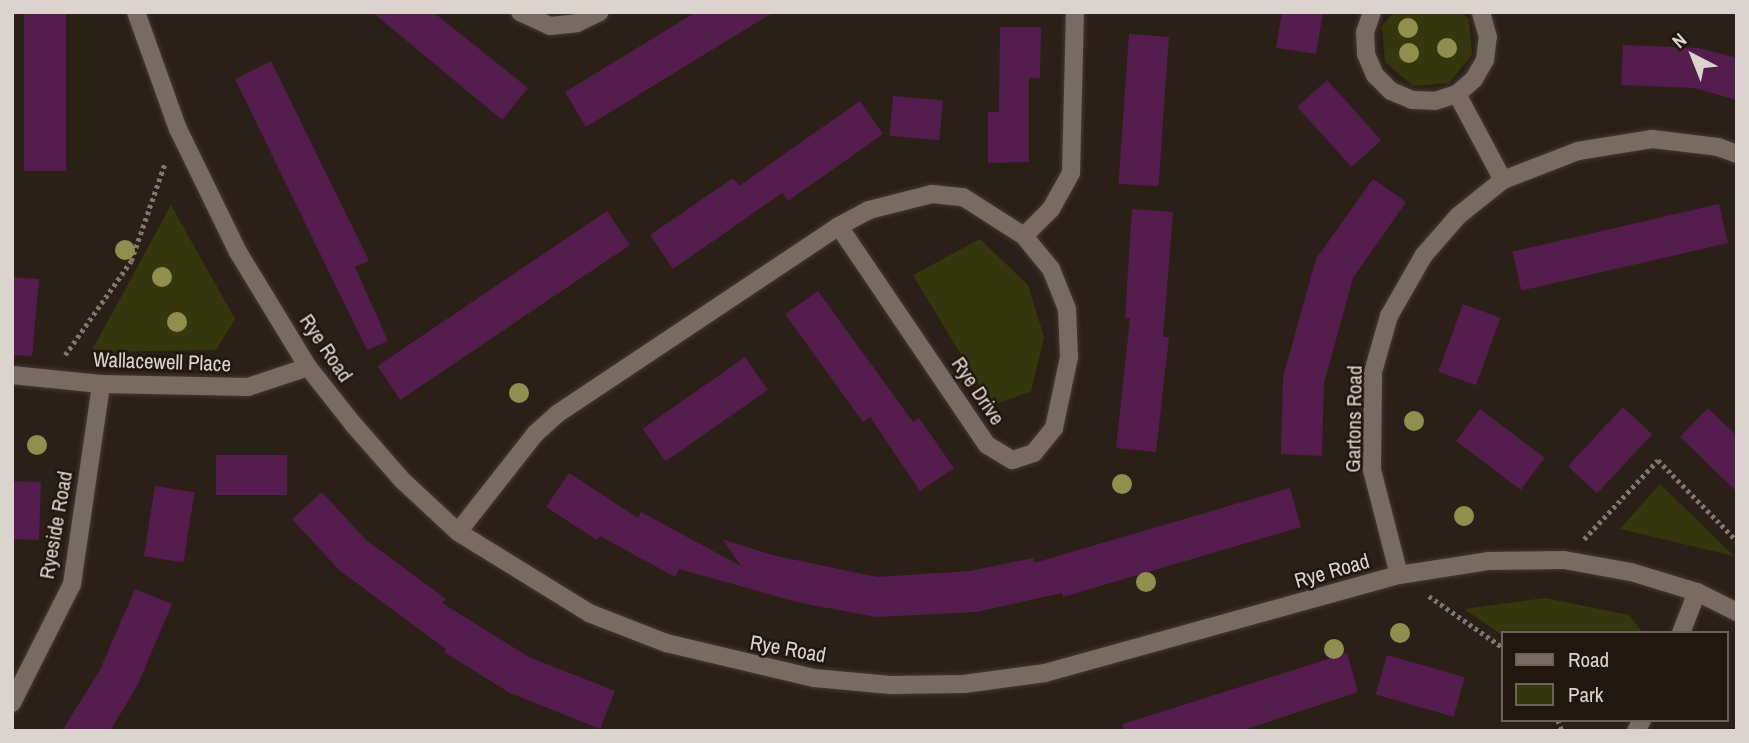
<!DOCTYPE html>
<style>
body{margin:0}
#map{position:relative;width:1749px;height:743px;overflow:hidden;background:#2a2018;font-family:"Archivo Narrow",sans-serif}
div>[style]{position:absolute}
.green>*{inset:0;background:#35370e}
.building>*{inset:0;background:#551c4e;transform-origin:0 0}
.path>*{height:4.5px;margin-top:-2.25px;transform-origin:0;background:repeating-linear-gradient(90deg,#7f7770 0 3.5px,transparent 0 7px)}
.roads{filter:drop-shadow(0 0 2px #433a34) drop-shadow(0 0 2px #433a34)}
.minor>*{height:18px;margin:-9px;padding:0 9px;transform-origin:9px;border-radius:9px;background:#786b61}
.trees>*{width:20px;height:20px;margin:-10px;border-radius:50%;background:#90904e}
span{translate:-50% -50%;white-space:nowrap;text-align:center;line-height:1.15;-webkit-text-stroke:5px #21170e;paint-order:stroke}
.street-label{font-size:21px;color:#dbd4ce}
.frame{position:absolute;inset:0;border:14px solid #dbd4ce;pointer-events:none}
.legend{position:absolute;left:1501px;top:631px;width:228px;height:91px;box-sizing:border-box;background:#21170e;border:2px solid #6b635b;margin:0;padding:9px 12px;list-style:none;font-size:21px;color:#dbd4ce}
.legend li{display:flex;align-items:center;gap:14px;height:35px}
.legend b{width:35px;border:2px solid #6b635b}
.north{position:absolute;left:1658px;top:21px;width:70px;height:70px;-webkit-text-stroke:5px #21170e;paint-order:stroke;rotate:318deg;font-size:19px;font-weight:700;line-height:28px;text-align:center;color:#dbd4ce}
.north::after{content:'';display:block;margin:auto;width:24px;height:32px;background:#dbd4ce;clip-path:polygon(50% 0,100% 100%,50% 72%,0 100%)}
</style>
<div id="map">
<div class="green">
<div style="clip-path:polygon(1394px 12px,1461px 12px,1469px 19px,1472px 55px,1449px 83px,1413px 86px,1385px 62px,1382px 26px)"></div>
<div style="clip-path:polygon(171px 205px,235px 319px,216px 350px,91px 352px)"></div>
<div style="clip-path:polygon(980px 239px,1028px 285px,1044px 337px,1031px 391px,992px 406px,913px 275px)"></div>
<div style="clip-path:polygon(1660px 484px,1734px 556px,1620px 529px)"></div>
<div style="clip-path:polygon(1545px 598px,1629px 615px,1643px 633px,1502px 635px,1464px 609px)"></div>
</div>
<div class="building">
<div style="left:24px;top:12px;width:42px;height:159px"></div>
<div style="clip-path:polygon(372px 12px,433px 12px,528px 88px,502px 120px)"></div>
<div style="clip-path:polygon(696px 12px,774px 12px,586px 127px,565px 92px)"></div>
<div style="clip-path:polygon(1282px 12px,1323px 12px,1316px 54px,1276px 48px)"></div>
<div style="clip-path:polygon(1000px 27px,1041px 27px,1040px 78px,1029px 78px,1029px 162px,988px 163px,988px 112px,999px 112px)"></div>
<div style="left:1129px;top:34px;width:40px;height:150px;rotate:4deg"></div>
<div style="clip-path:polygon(1623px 45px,1699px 48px,1737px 58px,1737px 100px,1694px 88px,1621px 85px)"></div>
<div style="clip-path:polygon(271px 61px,369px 261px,355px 267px,388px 341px,367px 350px,235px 79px)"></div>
<div style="left:1327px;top:80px;width:81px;height:40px;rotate:48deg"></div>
<div style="left:893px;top:96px;width:50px;height:40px;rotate:5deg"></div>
<div style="clip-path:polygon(860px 101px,883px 134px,788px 201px,782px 193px,673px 269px,650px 235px,733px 178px,739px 186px)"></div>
<div style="clip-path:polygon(1373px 179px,1406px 202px,1353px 278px,1324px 383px,1322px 456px,1281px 454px,1283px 377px,1316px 259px)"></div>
<div style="left:1719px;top:204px;width:40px;height:212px;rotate:77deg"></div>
<div style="clip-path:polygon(1132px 209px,1173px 212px,1163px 337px,1169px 337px,1156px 452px,1116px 448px,1130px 318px,1125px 318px)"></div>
<div style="left:607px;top:211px;width:41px;height:277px;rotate:56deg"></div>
<div style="clip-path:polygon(12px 277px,39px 279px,32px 356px,12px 355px)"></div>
<div style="clip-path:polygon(818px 291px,913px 422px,919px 418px,954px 468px,920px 491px,870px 417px,863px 422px,785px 314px)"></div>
<div style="left:1463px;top:304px;width:40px;height:72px;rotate:20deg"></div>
<div style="left:745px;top:357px;width:40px;height:125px;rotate:55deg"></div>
<div style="left:1623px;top:407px;width:40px;height:81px;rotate:43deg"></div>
<div style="clip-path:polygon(1708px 408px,1737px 436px,1737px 492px,1680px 437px)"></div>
<div style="left:1480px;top:409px;width:81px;height:40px;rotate:37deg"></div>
<div style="left:216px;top:455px;width:71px;height:40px"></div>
<div style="clip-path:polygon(569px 473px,638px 518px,641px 512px,741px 566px,722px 539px,772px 555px,877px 577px,970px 571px,1033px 558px,1034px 563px,1290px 488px,1301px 527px,1063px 597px,1062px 593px,976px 612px,876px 617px,801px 603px,679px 569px,675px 577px,600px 536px,597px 540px,546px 507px)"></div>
<div style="left:12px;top:481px;width:29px;height:58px;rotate:2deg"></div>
<div style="left:155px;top:486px;width:40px;height:71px;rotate:9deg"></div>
<div style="clip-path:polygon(322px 492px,366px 540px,446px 599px,442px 603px,529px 657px,615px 691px,600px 729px,510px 693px,444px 652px,446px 649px,340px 571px,292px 519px)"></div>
<div style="clip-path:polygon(135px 589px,172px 604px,137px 686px,110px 731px,62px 731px,100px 670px)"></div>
<div style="clip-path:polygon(1347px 653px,1358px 692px,1241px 731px,1124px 731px,1123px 724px)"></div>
<div style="left:1387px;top:655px;width:81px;height:41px;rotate:16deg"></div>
</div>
<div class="path">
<div style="left:65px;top:355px;width:115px;rotate:-54.9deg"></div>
<div style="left:131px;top:261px;width:104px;rotate:-70.9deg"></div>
<div style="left:1584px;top:539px;width:108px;rotate:-46.9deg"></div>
<div style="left:1658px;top:460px;width:113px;rotate:45.7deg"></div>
<div style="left:1429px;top:596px;width:89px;rotate:34.9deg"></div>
<div style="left:1558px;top:720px;width:12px;rotate:70deg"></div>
</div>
<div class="roads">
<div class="minor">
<div style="left:136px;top:12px;width:124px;rotate:70.3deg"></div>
<div style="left:178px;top:129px;width:137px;rotate:64deg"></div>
<div style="left:238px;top:252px;width:135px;rotate:58.7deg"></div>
<div style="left:308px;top:367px;width:73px;rotate:51.7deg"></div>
<div style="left:353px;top:424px;width:74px;rotate:48.8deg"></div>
<div style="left:402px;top:480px;width:76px;rotate:42.9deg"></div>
<div style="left:458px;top:532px;width:154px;rotate:31.7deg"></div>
<div style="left:589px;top:613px;width:83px;rotate:21.3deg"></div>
<div style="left:666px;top:643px;width:152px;rotate:13.3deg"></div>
<div style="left:814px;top:678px;width:77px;rotate:5.2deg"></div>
<div style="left:891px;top:685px;width:73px;rotate:-0.8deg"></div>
<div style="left:964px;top:684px;width:82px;rotate:-7.7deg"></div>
<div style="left:1045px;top:673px;width:367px;rotate:-15.5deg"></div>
<div style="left:1399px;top:575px;width:90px;rotate:-8.9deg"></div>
<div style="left:1488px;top:561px;width:76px;rotate:-0.8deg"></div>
<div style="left:1564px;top:560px;width:68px;rotate:10.2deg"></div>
<div style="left:1631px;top:572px;width:69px;rotate:16.9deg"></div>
<div style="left:1697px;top:592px;width:45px;rotate:26.6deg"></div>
<div style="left:520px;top:12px;width:33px;rotate:25deg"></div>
<div style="left:550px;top:26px;width:27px;rotate:-6deg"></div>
<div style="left:577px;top:23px;width:25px;rotate:-26deg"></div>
<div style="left:1372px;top:12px;width:21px;rotate:109deg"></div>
<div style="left:1365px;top:32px;width:22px;rotate:87deg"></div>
<div style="left:1366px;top:54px;width:23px;rotate:67deg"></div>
<div style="left:1375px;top:75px;width:23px;rotate:45deg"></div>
<div style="left:1391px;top:91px;width:23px;rotate:23deg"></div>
<div style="left:1412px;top:100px;width:23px;rotate:2deg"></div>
<div style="left:1435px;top:101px;width:23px;rotate:-18deg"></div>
<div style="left:1457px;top:94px;width:23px;rotate:-41deg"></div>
<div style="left:1474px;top:79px;width:22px;rotate:-60deg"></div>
<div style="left:1485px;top:60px;width:23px;rotate:-83deg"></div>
<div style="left:1488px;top:37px;width:26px;rotate:-106deg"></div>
<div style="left:1457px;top:94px;width:98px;rotate:61.9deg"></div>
<div style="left:1024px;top:236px;width:38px;rotate:-45deg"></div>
<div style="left:1051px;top:209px;width:41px;rotate:-60.9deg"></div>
<div style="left:1071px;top:173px;width:161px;rotate:-88.6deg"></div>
<div style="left:12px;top:375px;width:89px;rotate:5.8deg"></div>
<div style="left:101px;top:384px;width:147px;rotate:1.2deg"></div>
<div style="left:248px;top:387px;width:63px;rotate:-18.4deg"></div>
<div style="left:458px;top:532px;width:125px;rotate:-51.8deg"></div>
<div style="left:535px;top:434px;width:30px;rotate:-42deg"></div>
<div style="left:557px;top:414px;width:339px;rotate:-33.7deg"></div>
<div style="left:839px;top:226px;width:34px;rotate:-28deg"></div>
<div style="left:869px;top:210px;width:65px;rotate:-14.3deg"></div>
<div style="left:932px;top:194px;width:31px;rotate:6deg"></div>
<div style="left:963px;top:197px;width:72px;rotate:32.6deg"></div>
<div style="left:1024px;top:236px;width:43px;rotate:50.7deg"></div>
<div style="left:1051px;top:269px;width:43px;rotate:68.2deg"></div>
<div style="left:1067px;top:309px;width:48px;rotate:87.6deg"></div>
<div style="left:1069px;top:357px;width:73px;rotate:101.9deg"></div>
<div style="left:1054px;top:428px;width:32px;rotate:129deg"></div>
<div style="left:1034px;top:453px;width:23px;rotate:162deg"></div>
<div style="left:1012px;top:460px;width:29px;rotate:-149deg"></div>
<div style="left:987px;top:445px;width:264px;rotate:-124.1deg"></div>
<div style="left:1399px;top:575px;width:108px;rotate:-104.4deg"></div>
<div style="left:1372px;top:470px;width:98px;rotate:-89.4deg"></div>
<div style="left:1373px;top:372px;width:58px;rotate:-74.1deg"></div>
<div style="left:1389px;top:316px;width:70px;rotate:-60.2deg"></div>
<div style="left:1424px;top:255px;width:52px;rotate:-48.9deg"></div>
<div style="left:1458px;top:216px;width:58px;rotate:-38.7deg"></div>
<div style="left:1503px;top:180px;width:80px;rotate:-21.1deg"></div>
<div style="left:1578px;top:151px;width:75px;rotate:-9.2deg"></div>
<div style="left:1652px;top:139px;width:66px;rotate:6.9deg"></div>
<div style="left:1718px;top:147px;width:20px;rotate:20deg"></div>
<div style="left:1681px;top:633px;width:44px;rotate:-68.7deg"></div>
<div style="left:12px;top:703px;width:133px;rotate:-63.2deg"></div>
<div style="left:72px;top:584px;width:202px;rotate:-81.7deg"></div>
<div style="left:1636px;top:731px;width:13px;rotate:-61deg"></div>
</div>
</div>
<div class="trees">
<div style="left:1408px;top:28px"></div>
<div style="left:1447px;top:48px"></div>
<div style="left:1409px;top:53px"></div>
<div style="left:125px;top:250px"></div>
<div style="left:162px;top:277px"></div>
<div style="left:177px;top:322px"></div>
<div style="left:519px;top:393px"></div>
<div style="left:1414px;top:421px"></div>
<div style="left:37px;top:445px"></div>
<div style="left:1122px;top:484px"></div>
<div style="left:1464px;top:516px"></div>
<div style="left:1146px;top:582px"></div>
<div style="left:1400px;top:633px"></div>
<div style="left:1334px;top:649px"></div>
</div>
<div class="street-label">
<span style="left:326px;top:348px;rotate:56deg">Rye Road</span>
<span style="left:162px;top:362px;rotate:2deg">Wallacewell Place</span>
<span style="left:978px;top:391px;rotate:56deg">Rye Drive</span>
<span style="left:1354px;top:419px;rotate:-89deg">Gartons Road</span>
<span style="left:56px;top:525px;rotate:-80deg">Ryeside Road</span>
<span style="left:1332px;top:571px;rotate:-16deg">Rye Road</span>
<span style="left:788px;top:649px;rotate:10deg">Rye Road</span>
</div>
<div class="frame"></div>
<ul class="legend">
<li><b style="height:9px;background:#786b61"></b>Road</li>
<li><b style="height:19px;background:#35370e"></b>Park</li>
</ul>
<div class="north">N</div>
</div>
